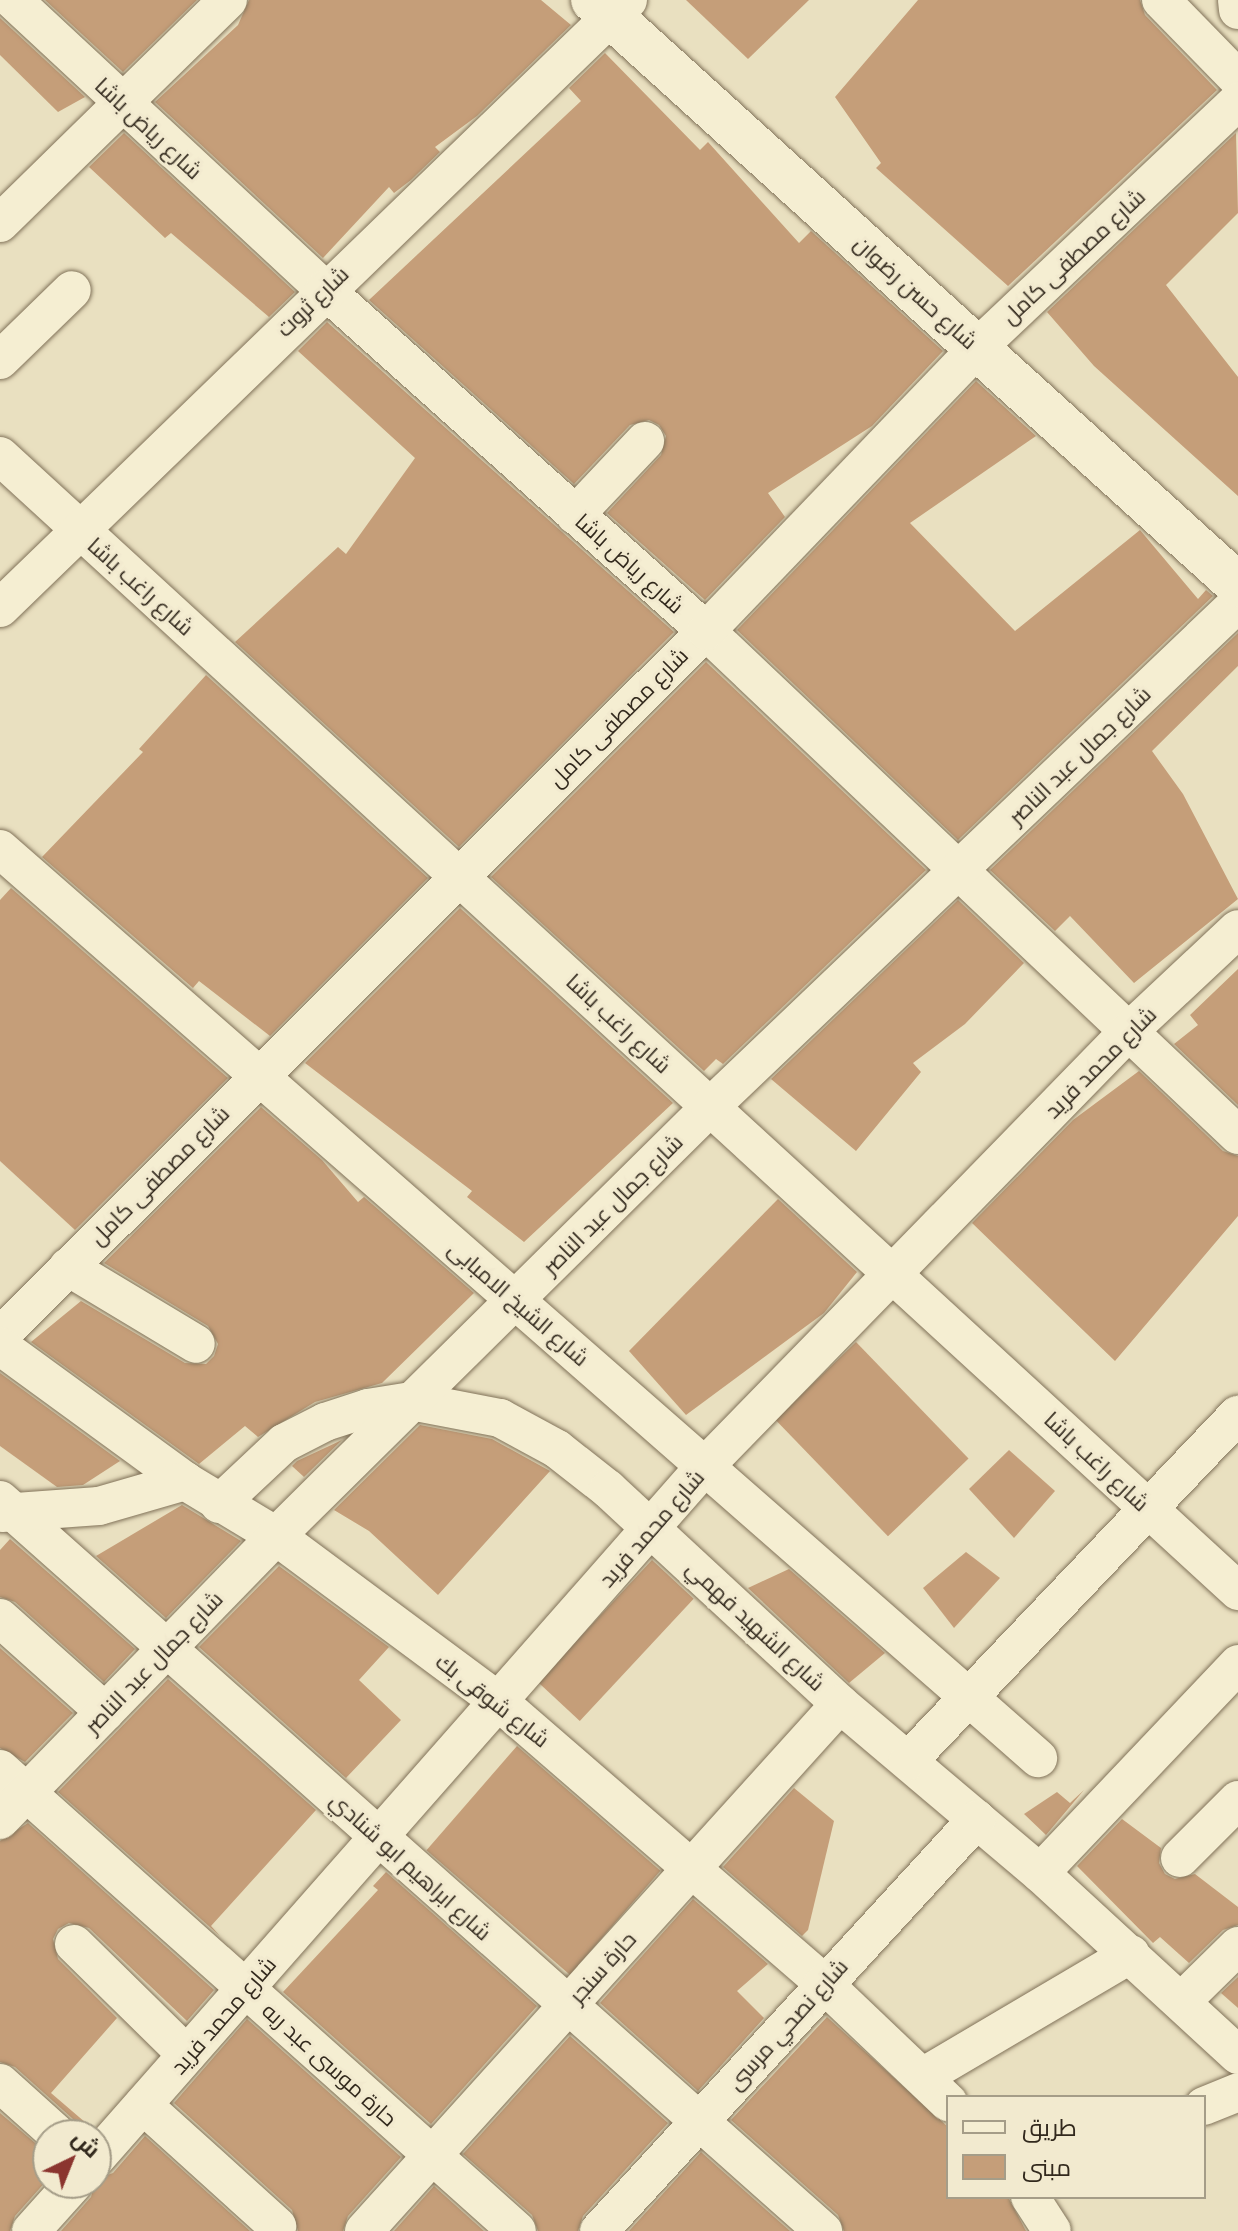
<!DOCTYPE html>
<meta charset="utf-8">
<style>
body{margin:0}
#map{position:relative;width:1238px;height:2231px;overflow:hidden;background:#e9e0c0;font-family:"Playfair Display",Cairo,serif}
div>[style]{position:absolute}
.building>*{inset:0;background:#c59e79;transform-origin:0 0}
.roads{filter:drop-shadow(0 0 2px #817259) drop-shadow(0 0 2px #817259)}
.minor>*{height:38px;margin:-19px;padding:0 19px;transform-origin:19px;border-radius:19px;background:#f5eed2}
.tertiary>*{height:44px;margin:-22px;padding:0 22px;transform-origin:22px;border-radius:22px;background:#f5eed2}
span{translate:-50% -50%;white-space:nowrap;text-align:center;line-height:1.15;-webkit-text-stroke:6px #f2eacf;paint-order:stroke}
.street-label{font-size:22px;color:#32291d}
.legend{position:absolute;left:946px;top:2095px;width:260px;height:104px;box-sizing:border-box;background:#f2eacf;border:2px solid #a59d88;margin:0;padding:10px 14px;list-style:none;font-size:24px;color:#32291d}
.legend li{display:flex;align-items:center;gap:16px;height:40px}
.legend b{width:40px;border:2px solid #a59d88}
.north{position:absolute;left:32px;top:2119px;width:80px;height:80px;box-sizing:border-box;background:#f2eacf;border:2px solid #a59d88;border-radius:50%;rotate:43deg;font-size:22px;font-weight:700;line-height:32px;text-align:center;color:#32291d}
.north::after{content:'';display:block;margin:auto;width:28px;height:36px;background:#8b352f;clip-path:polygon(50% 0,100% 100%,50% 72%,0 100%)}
</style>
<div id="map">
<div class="building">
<div style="clip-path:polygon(45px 0,197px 0,123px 72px)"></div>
<div style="clip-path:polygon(249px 0,541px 0,571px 25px,477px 116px,435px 147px,440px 152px,411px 180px,394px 193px,389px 187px,323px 258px,155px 102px,238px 25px)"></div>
<div style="clip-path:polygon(686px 0,809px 0,748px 59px)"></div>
<div style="clip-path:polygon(918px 0,1140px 0,1145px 15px,1217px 90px,1008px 286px,876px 168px,881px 163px,835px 97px)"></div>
<div style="clip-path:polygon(0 18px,85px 97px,58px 112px,0 55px)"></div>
<div style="clip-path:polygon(605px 53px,700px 150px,708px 142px,799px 243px,811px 231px,943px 351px,872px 426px,768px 493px,785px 517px,705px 600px,607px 513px,661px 455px,666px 436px,659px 425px,649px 420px,630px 425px,574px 484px,369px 300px,581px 101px,569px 88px)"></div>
<div style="clip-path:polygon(124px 133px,295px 292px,269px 317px,171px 233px,165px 238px,89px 167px)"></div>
<div style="clip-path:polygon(1236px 133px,1238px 213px,1166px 285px,1238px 377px,1238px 496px,1094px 366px,1047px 312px)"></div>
<div style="clip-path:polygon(327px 322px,674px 632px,459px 847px,235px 642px,338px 547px,346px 554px,415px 458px,298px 351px)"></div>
<div style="clip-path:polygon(976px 381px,1036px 436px,910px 523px,1015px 631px,1140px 530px,1198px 599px,1206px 590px,1213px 596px,958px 840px,737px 630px)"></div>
<div style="clip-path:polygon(1238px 633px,1238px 666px,1152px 751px,1183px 794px,1238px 899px,1134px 983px,1070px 916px,1055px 931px,990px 870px)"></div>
<div style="clip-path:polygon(706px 662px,926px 870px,723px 1064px,716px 1059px,704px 1071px,491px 877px)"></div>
<div style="clip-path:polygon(206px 675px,428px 878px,270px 1036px,199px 981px,193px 988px,42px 857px,143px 752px,139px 749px)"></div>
<div style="clip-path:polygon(11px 888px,228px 1078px,75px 1230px,0 1161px,0 900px)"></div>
<div style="clip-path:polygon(958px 900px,1024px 963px,965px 1024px,913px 1063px,921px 1072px,856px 1151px,771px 1079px)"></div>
<div style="clip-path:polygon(460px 908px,673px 1103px,524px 1242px,467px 1197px,472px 1191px,305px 1063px)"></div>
<div style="clip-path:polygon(1238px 969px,1238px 1105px,1174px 1044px,1198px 1025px,1190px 1015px)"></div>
<div style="clip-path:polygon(1139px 1071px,1223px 1151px,1238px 1156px,1238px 1216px,1115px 1361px,972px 1223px,1073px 1120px)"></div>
<div style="clip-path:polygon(261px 1107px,322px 1160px,358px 1202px,364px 1197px,474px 1293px,382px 1383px,315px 1402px,258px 1437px,245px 1426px,199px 1464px,31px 1342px,81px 1301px,185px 1363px,206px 1364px,214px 1356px,218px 1344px,208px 1326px,104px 1263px)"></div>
<div style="clip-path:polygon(778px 1199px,857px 1272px,824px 1313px,686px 1415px,629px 1351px)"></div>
<div style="left:856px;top:1342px;width:162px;height:112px;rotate:46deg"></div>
<div style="clip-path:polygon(0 1373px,120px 1461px,83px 1485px,57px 1487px,0 1446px)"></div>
<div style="clip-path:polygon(420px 1425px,492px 1439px,550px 1471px,438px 1595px,369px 1531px,334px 1510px)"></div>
<div style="clip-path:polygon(342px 1440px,304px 1477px,292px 1466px,297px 1461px)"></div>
<div style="clip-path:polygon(1009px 1450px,1055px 1491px,1014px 1538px,969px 1489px)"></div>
<div style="clip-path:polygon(182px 1505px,241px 1541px,166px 1618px,96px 1556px)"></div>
<div style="clip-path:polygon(10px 1539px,135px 1649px,104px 1682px,15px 1602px,0 1597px,0 1550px)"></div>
<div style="clip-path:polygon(966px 1552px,1000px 1578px,954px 1628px,923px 1588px)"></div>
<div style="left:652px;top:1560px;width:57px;height:167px;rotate:43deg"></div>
<div style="clip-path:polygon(279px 1566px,389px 1647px,359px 1680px,401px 1720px,346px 1778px,199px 1647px)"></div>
<div style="clip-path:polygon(789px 1569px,885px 1653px,849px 1683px,748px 1588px)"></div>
<div style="clip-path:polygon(0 1648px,73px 1713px,25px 1762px,0 1748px)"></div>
<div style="clip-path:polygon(168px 1679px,316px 1810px,211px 1926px,220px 1936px,58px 1792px)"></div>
<div style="left:517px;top:1746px;width:190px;height:138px;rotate:41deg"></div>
<div style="clip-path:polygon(794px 1788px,834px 1821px,808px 1930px,802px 1936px,723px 1867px)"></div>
<div style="clip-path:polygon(1084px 1790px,1046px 1835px,1024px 1814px,1057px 1792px,1070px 1803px)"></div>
<div style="clip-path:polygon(1122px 1819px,1161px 1848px,1159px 1863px,1165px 1874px,1175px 1879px,1195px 1874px,1238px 1907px,1238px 1925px,1223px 1930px,1189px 1963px,1160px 1937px,1153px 1943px,1077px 1866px)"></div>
<div style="clip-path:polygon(28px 1823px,214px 1990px,187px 2021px,89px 1928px,69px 1923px,58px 1929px,53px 1939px,58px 1959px,117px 2018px,51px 2093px,93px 2129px,87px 2135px,79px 2135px,73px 2119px,15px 2067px,0 2062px,0 1841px)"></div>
<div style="clip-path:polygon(386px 1872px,537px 2006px,431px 2124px,283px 1992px,378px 1890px,373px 1886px)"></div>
<div style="clip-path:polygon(693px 1899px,768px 1964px,737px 1991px,764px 2018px,698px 2091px,600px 2003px)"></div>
<div style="clip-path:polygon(1238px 1977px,1238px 2008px,1221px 1993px)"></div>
<div style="clip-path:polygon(827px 2017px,948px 2127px,948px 2197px,1008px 2197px,1026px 2231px,844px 2231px,838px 2215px,731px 2120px)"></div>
<div style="clip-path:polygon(247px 2019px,401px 2157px,348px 2216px,343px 2231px,298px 2231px,292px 2210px,174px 2103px)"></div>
<div style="clip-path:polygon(570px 2036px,668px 2123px,583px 2216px,578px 2231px,538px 2231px,532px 2215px,463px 2154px)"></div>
<div style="clip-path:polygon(0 2113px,48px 2154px,48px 2179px,15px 2216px,10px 2231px,0 2231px)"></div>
<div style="clip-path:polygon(145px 2136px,250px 2231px,61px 2231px,91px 2197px,96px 2179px,113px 2173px)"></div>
<div style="clip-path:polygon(701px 2152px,790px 2231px,629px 2231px)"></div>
<div style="clip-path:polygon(434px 2186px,484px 2231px,394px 2231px)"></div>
</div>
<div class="roads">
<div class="minor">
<div style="left:13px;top:0;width:425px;rotate:42.9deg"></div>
<div style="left:324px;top:289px;width:513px;rotate:41.84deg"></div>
<div style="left:706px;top:631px;width:733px;rotate:43.45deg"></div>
<div style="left:1161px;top:0;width:110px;rotate:45.7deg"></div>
<div style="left:1237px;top:0;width:10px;rotate:84deg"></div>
<div style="left:0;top:223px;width:319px;rotate:-44.4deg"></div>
<div style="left:0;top:360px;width:100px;rotate:-44.2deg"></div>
<div style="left:0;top:456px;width:1680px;rotate:42.51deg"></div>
<div style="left:575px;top:515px;width:102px;rotate:-46.6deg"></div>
<div style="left:0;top:608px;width:874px;rotate:-44.07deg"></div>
<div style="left:0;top:849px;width:1380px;rotate:41.21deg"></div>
<div style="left:68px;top:1267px;width:149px;rotate:31deg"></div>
<div style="left:0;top:1336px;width:998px;rotate:-44.96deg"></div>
<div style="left:706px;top:631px;width:392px;rotate:-46.2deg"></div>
<div style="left:977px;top:348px;width:359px;rotate:-43.4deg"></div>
<div style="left:0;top:1346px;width:229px;rotate:36.1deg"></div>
<div style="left:185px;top:1481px;width:106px;rotate:31.1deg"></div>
<div style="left:276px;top:1536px;width:277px;rotate:36.6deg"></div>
<div style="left:498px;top:1701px;width:430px;rotate:40.9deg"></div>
<div style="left:823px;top:1983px;width:173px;rotate:43.6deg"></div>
<div style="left:0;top:1500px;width:1101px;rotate:41.61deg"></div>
<div style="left:219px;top:1504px;width:89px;rotate:-43.2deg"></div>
<div style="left:284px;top:1443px;width:46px;rotate:-27.1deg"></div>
<div style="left:325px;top:1422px;width:45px;rotate:-18deg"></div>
<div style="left:368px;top:1408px;width:44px;rotate:-9.2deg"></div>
<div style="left:411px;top:1401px;width:91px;rotate:10.8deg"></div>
<div style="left:500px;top:1418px;width:65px;rotate:28.5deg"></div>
<div style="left:557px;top:1449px;width:65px;rotate:38.1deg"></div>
<div style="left:608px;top:1489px;width:316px;rotate:42.8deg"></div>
<div style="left:840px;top:1704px;width:262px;rotate:40.2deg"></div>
<div style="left:1040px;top:1873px;width:269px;rotate:42.6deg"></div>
<div style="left:2px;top:1513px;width:97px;rotate:-4.1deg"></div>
<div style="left:99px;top:1506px;width:90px;rotate:-16.2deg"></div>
<div style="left:0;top:1618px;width:141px;rotate:41.8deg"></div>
<div style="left:908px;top:1761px;width:478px;rotate:-46.4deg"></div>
<div style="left:0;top:1769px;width:693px;rotate:41.78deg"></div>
<div style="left:0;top:1820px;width:396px;rotate:-45.8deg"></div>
<div style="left:276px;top:1536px;width:610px;rotate:-44.67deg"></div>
<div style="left:710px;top:1107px;width:730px;rotate:-43.67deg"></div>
<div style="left:1180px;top:1858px;width:82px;rotate:-45deg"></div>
<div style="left:1040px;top:1873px;width:288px;rotate:-46.5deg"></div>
<div style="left:74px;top:1944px;width:158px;rotate:44.5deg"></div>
<div style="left:1183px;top:2000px;width:77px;rotate:-44.5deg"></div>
<div style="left:924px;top:2076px;width:240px;rotate:-30.5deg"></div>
<div style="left:0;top:2083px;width:78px;rotate:41.9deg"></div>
<div style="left:143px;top:2105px;width:181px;rotate:42.1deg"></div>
<div style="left:1204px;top:2106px;width:37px;rotate:-22deg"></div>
<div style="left:96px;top:2158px;width:922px;rotate:-48.65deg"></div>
<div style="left:705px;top:1466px;width:607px;rotate:-45.73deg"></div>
<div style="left:1129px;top:1031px;width:149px;rotate:-43.1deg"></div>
<div style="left:1030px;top:2197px;width:40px;rotate:57.1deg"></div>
<div style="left:31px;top:2231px;width:64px;rotate:-48.1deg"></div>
<div style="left:364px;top:2231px;width:710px;rotate:-47.91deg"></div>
<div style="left:599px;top:2231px;width:559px;rotate:-47.46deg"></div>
</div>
<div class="tertiary">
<div style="left:593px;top:0;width:871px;rotate:42.21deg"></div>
</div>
</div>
<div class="street-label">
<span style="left:149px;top:128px;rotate:43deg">شارع رياض باشا</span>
<span style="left:1073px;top:256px;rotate:-43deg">شارع مصطفى كامل</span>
<span style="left:916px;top:292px;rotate:42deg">شارع حسن رضوان</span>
<span style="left:312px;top:301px;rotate:-44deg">شارع ثروت</span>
<span style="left:630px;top:563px;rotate:42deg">شارع رياض باشا</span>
<span style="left:141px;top:586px;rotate:42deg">شارع راغب باشا</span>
<span style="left:618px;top:717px;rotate:-45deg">شارع مصطفى كامل</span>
<span style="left:1079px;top:755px;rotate:-44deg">شارع جمال عبد الناصر</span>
<span style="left:619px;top:1023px;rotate:43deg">شارع راغب باشا</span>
<span style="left:1100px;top:1062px;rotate:-45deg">شارع محمد فريد</span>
<span style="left:159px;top:1175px;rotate:-45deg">شارع مصطفى كامل</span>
<span style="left:612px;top:1204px;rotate:-45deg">شارع جمال عبد الناصر</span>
<span style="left:519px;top:1303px;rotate:41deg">شارع الشيخ الامبابى</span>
<span style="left:1097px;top:1461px;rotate:43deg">شارع راغب باشا</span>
<span style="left:651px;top:1528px;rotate:-49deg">شارع محمد فريد</span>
<span style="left:756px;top:1625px;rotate:43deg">شارع الشهيد فهمي</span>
<span style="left:153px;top:1662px;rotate:-46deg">شارع جمال عبد الناصر</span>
<span style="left:493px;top:1700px;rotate:38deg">شارع شوقى بك</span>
<span style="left:411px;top:1866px;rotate:42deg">شارع ابراهيم ابو شنادي</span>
<span style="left:602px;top:1967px;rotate:-48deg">حارة سنجر</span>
<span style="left:223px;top:2015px;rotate:-49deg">شارع محمد فريد</span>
<span style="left:787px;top:2024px;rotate:-48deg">شارع نصحي مرسى</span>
<span style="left:330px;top:2064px;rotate:42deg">حارة موسى عبد ربه</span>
</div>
<ul class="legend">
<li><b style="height:10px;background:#f5eed2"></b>طريق</li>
<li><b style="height:22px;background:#c59e79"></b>مبنى</li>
</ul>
<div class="north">ش</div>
</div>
